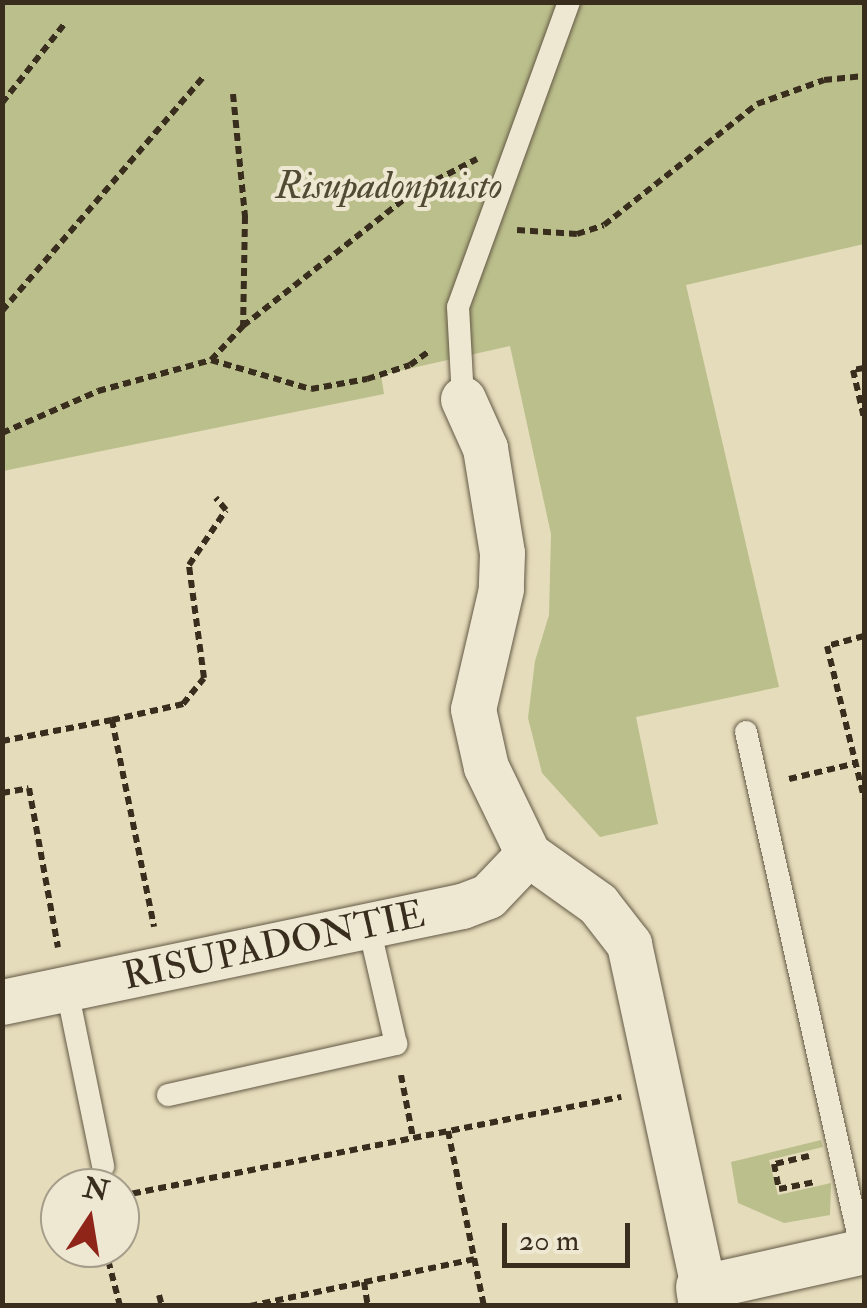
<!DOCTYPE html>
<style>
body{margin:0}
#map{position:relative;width:867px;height:1308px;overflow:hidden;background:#e5dcbb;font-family:"IM FELL Double Pica",serif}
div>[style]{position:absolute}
.green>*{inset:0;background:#bbbf8c}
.path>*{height:6px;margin-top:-3px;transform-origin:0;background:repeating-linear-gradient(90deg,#392d1e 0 8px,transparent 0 13px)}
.roads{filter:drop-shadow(0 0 2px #645945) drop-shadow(0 0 2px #645945)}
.lane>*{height:22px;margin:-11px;padding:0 11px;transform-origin:11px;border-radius:11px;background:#eee8d3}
.street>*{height:45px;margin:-22.5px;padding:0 22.5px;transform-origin:22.5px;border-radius:22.5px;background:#eee8d3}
.secondary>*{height:55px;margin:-27.5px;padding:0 27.5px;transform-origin:27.5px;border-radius:27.5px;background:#eee8d3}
span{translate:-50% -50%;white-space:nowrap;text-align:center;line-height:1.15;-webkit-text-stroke:8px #eee8d3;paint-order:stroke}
.park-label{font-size:38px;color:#534a34;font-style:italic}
.street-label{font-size:38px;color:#392d1e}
.frame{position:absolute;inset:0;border:5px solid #392d1e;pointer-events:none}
.north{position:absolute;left:40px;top:1168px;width:100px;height:100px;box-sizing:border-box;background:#eee8d3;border:2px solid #a69d8b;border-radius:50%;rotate:12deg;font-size:28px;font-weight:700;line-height:40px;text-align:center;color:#392d1e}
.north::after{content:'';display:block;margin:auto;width:35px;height:45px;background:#8f2418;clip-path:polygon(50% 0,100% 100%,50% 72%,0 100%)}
.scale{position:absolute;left:502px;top:1223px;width:128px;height:45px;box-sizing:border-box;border:5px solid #392d1e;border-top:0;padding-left:12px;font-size:30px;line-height:35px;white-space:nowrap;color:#392d1e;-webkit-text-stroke:8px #eee8d3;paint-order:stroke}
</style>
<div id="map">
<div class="green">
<div style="clip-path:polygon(3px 3px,864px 3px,864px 244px,686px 285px,779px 687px,636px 717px,658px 824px,600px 837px,542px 773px,528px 718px,535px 661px,549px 615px,551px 534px,510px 346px,381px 375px,384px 394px,3px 471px)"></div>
<div style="clip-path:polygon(821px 1140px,823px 1147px,769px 1160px,778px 1195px,831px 1183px,830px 1215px,784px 1223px,738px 1203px,731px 1162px)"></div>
</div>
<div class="path">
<div style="left:233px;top:94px;width:123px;rotate:84.4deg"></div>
<div style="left:245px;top:216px;width:110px;rotate:91deg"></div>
<div style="left:2px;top:103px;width:103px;rotate:-51.7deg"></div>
<div style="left:517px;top:230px;width:60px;rotate:3.8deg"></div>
<div style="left:577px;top:234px;width:28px;rotate:-18deg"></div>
<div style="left:604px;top:225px;width:195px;rotate:-38.3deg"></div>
<div style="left:757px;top:104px;width:71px;rotate:-19.7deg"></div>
<div style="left:824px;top:80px;width:40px;rotate:-5.7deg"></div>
<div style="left:2px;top:311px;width:308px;rotate:-49.3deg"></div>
<div style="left:211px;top:360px;width:47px;rotate:-46.7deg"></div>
<div style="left:243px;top:326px;width:216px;rotate:-38.2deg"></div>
<div style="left:413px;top:192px;width:72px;rotate:-27.3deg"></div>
<div style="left:864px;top:368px;width:11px;rotate:170deg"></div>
<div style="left:853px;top:370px;width:49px;rotate:77.1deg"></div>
<div style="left:2px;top:433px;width:105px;rotate:-23.6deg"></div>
<div style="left:98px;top:391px;width:117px;rotate:-15.3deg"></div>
<div style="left:211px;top:360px;width:104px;rotate:16.2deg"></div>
<div style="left:311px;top:389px;width:57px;rotate:-10.1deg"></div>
<div style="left:367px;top:379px;width:45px;rotate:-18deg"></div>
<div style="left:410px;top:365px;width:22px;rotate:-36deg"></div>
<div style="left:864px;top:636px;width:38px;rotate:165deg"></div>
<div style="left:827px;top:646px;width:156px;rotate:76.3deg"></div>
<div style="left:112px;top:720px;width:73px;rotate:-12.7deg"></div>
<div style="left:183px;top:704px;width:33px;rotate:-51deg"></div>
<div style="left:204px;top:678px;width:114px;rotate:-97.6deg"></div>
<div style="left:189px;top:565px;width:66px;rotate:-56.1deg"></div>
<div style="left:226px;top:510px;width:16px;rotate:-130deg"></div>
<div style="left:2px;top:741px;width:112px;rotate:-10.8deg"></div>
<div style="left:112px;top:720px;width:211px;rotate:78.5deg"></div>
<div style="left:789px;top:779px;width:66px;rotate:-13.2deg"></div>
<div style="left:2px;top:793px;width:27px;rotate:-10deg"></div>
<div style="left:29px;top:788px;width:162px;rotate:79.7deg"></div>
<div style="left:401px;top:1075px;width:64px;rotate:79.2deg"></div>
<div style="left:448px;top:1131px;width:179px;rotate:78.4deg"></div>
<div style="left:809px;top:1156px;width:36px;rotate:167deg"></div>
<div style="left:774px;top:1164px;width:25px;rotate:79deg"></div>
<div style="left:779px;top:1189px;width:36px;rotate:-11deg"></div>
<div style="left:120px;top:1196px;width:511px;rotate:-11.18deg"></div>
<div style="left:105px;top:1248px;width:60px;rotate:75.5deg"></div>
<div style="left:364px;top:1282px;width:24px;rotate:81deg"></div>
<div style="left:159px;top:1295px;width:11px;rotate:75deg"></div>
<div style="left:250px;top:1306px;width:229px;rotate:-11.8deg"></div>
</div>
<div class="roads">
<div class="lane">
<div style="left:463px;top:399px;width:92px;rotate:-93.1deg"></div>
<div style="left:458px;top:307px;width:325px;rotate:-70deg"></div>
<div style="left:746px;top:732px;width:533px;rotate:77.42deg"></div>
<div style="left:67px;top:990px;width:180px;rotate:78.4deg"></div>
<div style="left:168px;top:1095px;width:234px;rotate:-12.6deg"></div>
<div style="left:396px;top:1044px;width:120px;rotate:-103deg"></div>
</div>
<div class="street">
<div style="left:463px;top:399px;width:54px;rotate:65.8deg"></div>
<div style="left:485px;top:448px;width:106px;rotate:80.8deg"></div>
<div style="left:502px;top:553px;width:36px;rotate:92deg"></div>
<div style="left:501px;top:589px;width:123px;rotate:103.1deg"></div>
<div style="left:473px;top:709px;width:59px;rotate:77.4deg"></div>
<div style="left:486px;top:767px;width:97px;rotate:64.2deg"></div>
<div style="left:528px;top:854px;width:86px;rotate:35.5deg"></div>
<div style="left:598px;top:904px;width:51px;rotate:52.2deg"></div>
<div style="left:629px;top:944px;width:351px;rotate:77.8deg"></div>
<div style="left:703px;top:1287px;width:165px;rotate:-12.6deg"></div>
<div style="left:2px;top:1002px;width:470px;rotate:-11.8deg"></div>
<div style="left:462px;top:906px;width:28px;rotate:-21deg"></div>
<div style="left:488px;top:896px;width:58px;rotate:-46.4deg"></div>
</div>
<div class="secondary">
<div style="left:703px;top:1287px;width:19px;rotate:81deg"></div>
</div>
</div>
<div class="park-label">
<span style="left:389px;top:187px">Risupadonpuisto</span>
</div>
<div class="street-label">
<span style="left:274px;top:946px;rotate:-12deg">RISUPADONTIE</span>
</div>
<div class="frame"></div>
<div class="north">N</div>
<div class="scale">20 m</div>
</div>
